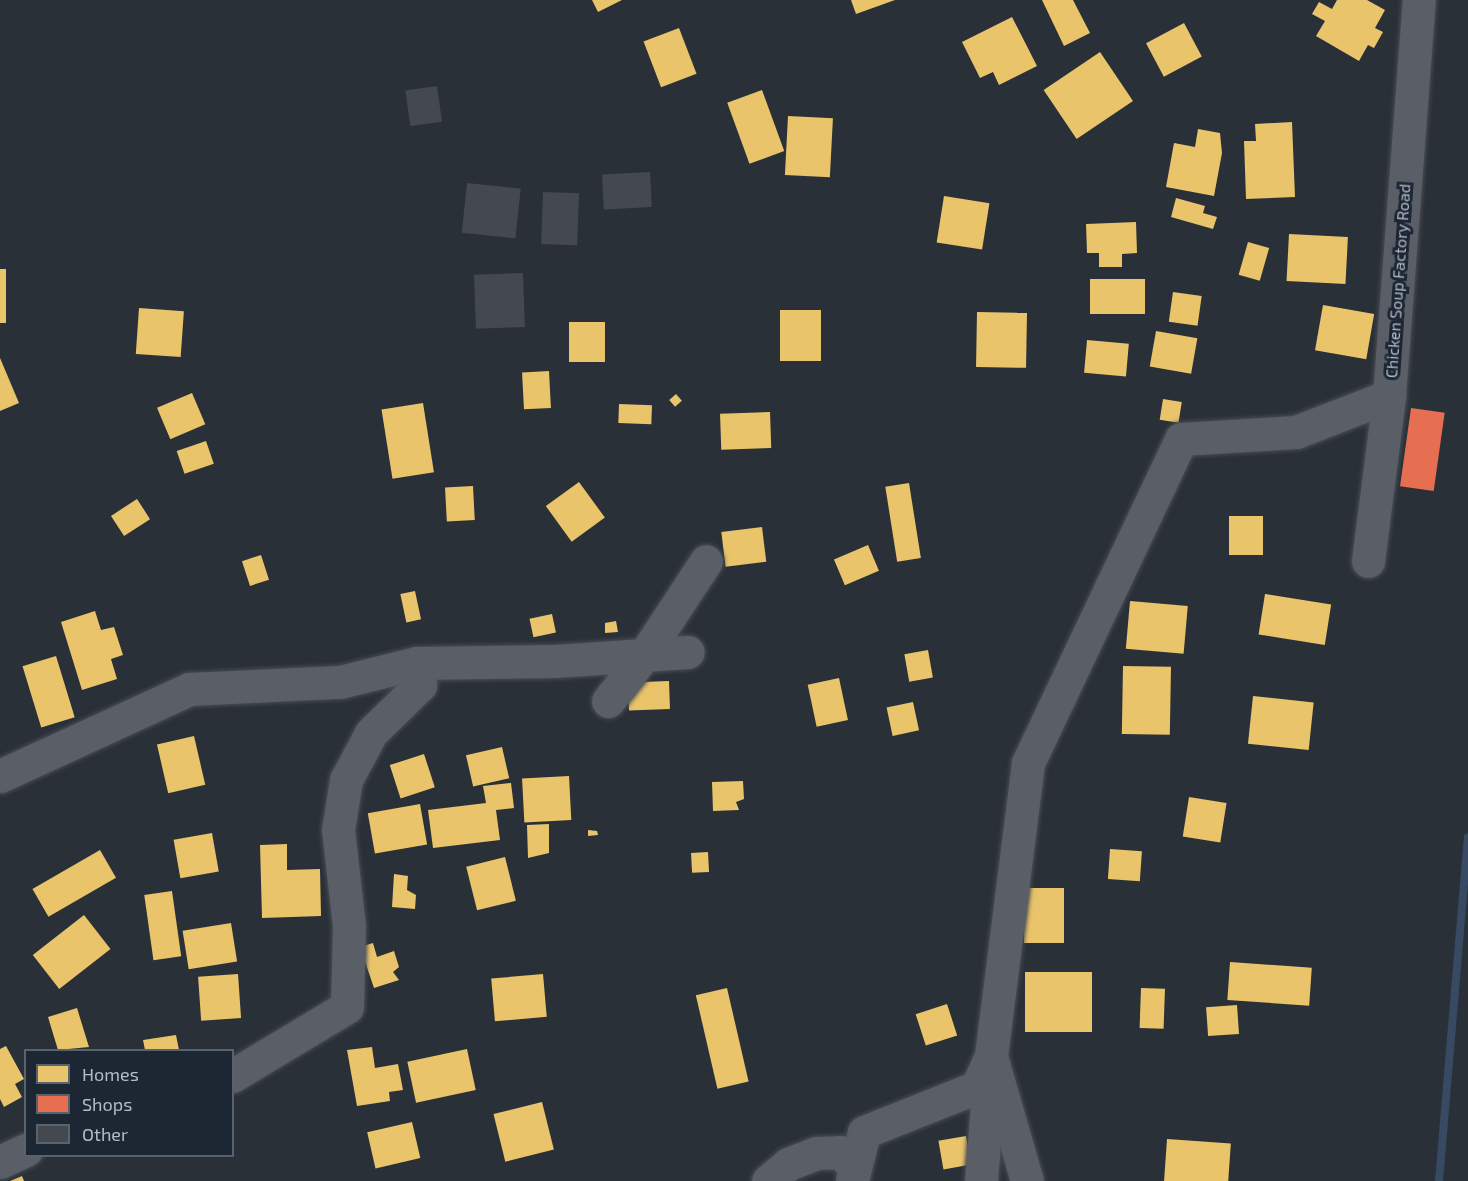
<!DOCTYPE html>
<style>
body{margin:0}
#map{position:relative;width:1468px;height:1181px;overflow:hidden;background:#2a3038;font-family:"Exo 2",sans-serif}
div>[style]{position:absolute}
.homes>*{inset:0;background:#e9c46a;transform-origin:0 0}
.shops>*{inset:0;background:#e76f51;transform-origin:0 0}
.stream>*{height:8px;margin:-4px;padding:0 4px;transform-origin:4px;border-radius:4px;background:#384963}
.building>*{inset:0;background:#444950;transform-origin:0 0}
.roads{filter:drop-shadow(0 0 2px #484c53) drop-shadow(0 0 2px #484c53)}
.minor>*{height:33px;margin:-16.5px;padding:0 16.5px;transform-origin:16.5px;border-radius:16.5px;background:#5a5e66}
span{translate:-50% -50%;white-space:nowrap;text-align:center;line-height:1.15;-webkit-text-stroke:6px #1d2633;paint-order:stroke}
.street-label{font-size:16px;color:#b4bcc9}
.legend{position:absolute;left:24px;top:1049px;width:210px;height:108px;box-sizing:border-box;background:#1d2633;border:2px solid #59626f;margin:0;padding:8px 10px;list-style:none;font-size:18px;color:#b4bcc9}
.legend li{display:flex;align-items:center;gap:12px;height:30px}
.legend b{width:30px;border:2px solid #59626f}
</style>
<div id="map">
<div class="homes">
<div style="clip-path:polygon(592px 0,622px 0,598px 12px)"></div>
<div style="clip-path:polygon(851px 0,895px 0,856px 14px)"></div>
<div style="clip-path:polygon(1042px 0,1073px 0,1090px 33px,1064px 46px)"></div>
<div style="clip-path:polygon(1337px 0,1367px 0,1385px 10px,1375px 28px,1383px 32px,1374px 48px,1368px 45px,1359px 61px,1316px 36px,1325px 21px,1312px 14px,1319px 2px,1332px 9px)"></div>
<div style="clip-path:polygon(1012px 17px,1037px 66px,999px 85px,993px 72px,980px 78px,962px 42px)"></div>
<div style="left:1184px;top:23px;width:38px;height:43px;rotate:62deg"></div>
<div style="left:679px;top:28px;width:49px;height:38px;rotate:69deg"></div>
<div style="left:1100px;top:52px;width:59px;height:68px;rotate:56deg"></div>
<div style="left:762px;top:90px;width:65px;height:37px;rotate:70deg"></div>
<div style="left:788px;top:116px;width:45px;height:59px;rotate:3deg"></div>
<div style="clip-path:polygon(1292px 122px,1295px 197px,1246px 199px,1244px 141px,1256px 141px,1255px 124px)"></div>
<div style="clip-path:polygon(1198px 129px,1220px 133px,1222px 153px,1214px 196px,1166px 187px,1174px 143px,1195px 147px)"></div>
<div style="left:944px;top:196px;width:46px;height:47px;rotate:9deg"></div>
<div style="clip-path:polygon(1176px 198px,1205px 206px,1203px 213px,1217px 217px,1213px 229px,1171px 217px)"></div>
<div style="clip-path:polygon(1136px 222px,1137px 253px,1122px 254px,1122px 267px,1099px 267px,1099px 253px,1087px 253px,1086px 224px)"></div>
<div style="left:1289px;top:234px;width:59px;height:47px;rotate:3deg"></div>
<div style="left:1248px;top:242px;width:22px;height:34px;rotate:16deg"></div>
<div style="left:0;top:269px;width:6px;height:54px"></div>
<div style="left:1090px;top:279px;width:55px;height:35px"></div>
<div style="left:1173px;top:292px;width:29px;height:30px;rotate:8deg"></div>
<div style="left:1323px;top:305px;width:52px;height:46px;rotate:10deg"></div>
<div style="left:139px;top:308px;width:45px;height:46px;rotate:4deg"></div>
<div style="left:780px;top:310px;width:41px;height:51px"></div>
<div style="left:977px;top:312px;width:50px;height:55px;rotate:1deg"></div>
<div style="left:569px;top:322px;width:36px;height:40px"></div>
<div style="left:1156px;top:331px;width:42px;height:36px;rotate:10deg"></div>
<div style="left:1087px;top:340px;width:42px;height:33px;rotate:5deg"></div>
<div style="clip-path:polygon(0 358px,19px 403px,0 411px)"></div>
<div style="left:549px;top:371px;width:37px;height:27px;rotate:87deg"></div>
<div style="left:192px;top:393px;width:34px;height:38px;rotate:67deg"></div>
<div style="left:676px;top:394px;width:9px;height:9px;rotate:49deg"></div>
<div style="left:1163px;top:399px;width:19px;height:21px;rotate:9deg"></div>
<div style="left:423px;top:403px;width:70px;height:42px;rotate:81deg"></div>
<div style="left:619px;top:404px;width:33px;height:19px;rotate:2deg"></div>
<div style="left:770px;top:412px;width:36px;height:50px;rotate:88deg"></div>
<div style="left:206px;top:441px;width:24px;height:31px;rotate:71deg"></div>
<div style="left:579px;top:482px;width:44px;height:41px;rotate:54deg"></div>
<div style="left:909px;top:483px;width:76px;height:24px;rotate:81deg"></div>
<div style="left:473px;top:486px;width:34px;height:28px;rotate:87deg"></div>
<div style="left:137px;top:499px;width:24px;height:31px;rotate:57deg"></div>
<div style="left:1229px;top:516px;width:34px;height:39px"></div>
<div style="left:762px;top:527px;width:35px;height:41px;rotate:83deg"></div>
<div style="left:868px;top:545px;width:28px;height:37px;rotate:67deg"></div>
<div style="left:261px;top:555px;width:26px;height:20px;rotate:72deg"></div>
<div style="left:415px;top:591px;width:29px;height:15px;rotate:78deg"></div>
<div style="left:1265px;top:594px;width:67px;height:41px;rotate:9deg"></div>
<div style="left:1130px;top:601px;width:58px;height:48px;rotate:5deg"></div>
<div style="clip-path:polygon(95px 611px,101px 630px,114px 627px,123px 655px,111px 659px,117px 679px,82px 690px,61px 622px)"></div>
<div style="left:552px;top:614px;width:19px;height:23px;rotate:78deg"></div>
<div style="clip-path:polygon(616px 621px,618px 632px,605px 633px,605px 623px)"></div>
<div style="left:928px;top:650px;width:28px;height:24px;rotate:80deg"></div>
<div style="left:56px;top:656px;width:64px;height:35px;rotate:73deg"></div>
<div style="left:1123px;top:666px;width:48px;height:68px;rotate:1deg"></div>
<div style="left:839px;top:678px;width:43px;height:32px;rotate:78deg"></div>
<div style="left:669px;top:681px;width:28px;height:41px;rotate:88deg"></div>
<div style="left:1253px;top:696px;width:61px;height:48px;rotate:6deg"></div>
<div style="left:913px;top:702px;width:29px;height:27px;rotate:78deg"></div>
<div style="left:194px;top:736px;width:50px;height:38px;rotate:77deg"></div>
<div style="left:502px;top:747px;width:32px;height:37px;rotate:77deg"></div>
<div style="left:424px;top:754px;width:35px;height:36px;rotate:72deg"></div>
<div style="left:569px;top:776px;width:44px;height:47px;rotate:87deg"></div>
<div style="clip-path:polygon(743px 781px,744px 799px,736px 802px,739px 810px,713px 811px,712px 782px)"></div>
<div style="clip-path:polygon(511px 783px,514px 808px,496px 810px,500px 840px,433px 848px,428px 810px,486px 803px,483px 786px)"></div>
<div style="left:1189px;top:797px;width:38px;height:40px;rotate:9deg"></div>
<div style="left:420px;top:804px;width:41px;height:53px;rotate:80deg"></div>
<div style="clip-path:polygon(549px 824px,549px 853px,528px 858px,527px 825px)"></div>
<div style="clip-path:polygon(588px 830px,597px 831px,598px 835px,588px 836px)"></div>
<div style="left:212px;top:833px;width:39px;height:39px;rotate:80deg"></div>
<div style="clip-path:polygon(287px 844px,287px 870px,320px 869px,321px 916px,262px 918px,260px 845px)"></div>
<div style="left:1110px;top:849px;width:32px;height:30px;rotate:4deg"></div>
<div style="left:100px;top:850px;width:32px;height:78px;rotate:60deg"></div>
<div style="left:708px;top:852px;width:20px;height:17px;rotate:87deg"></div>
<div style="left:505px;top:857px;width:45px;height:40px;rotate:76deg"></div>
<div style="clip-path:polygon(394px 874px,408px 876px,407px 890px,416px 895px,415px 909px,392px 907px)"></div>
<div style="left:1024px;top:888px;width:40px;height:55px"></div>
<div style="left:172px;top:891px;width:66px;height:28px;rotate:82deg"></div>
<div style="left:84px;top:915px;width:43px;height:65px;rotate:52deg"></div>
<div style="left:231px;top:923px;width:39px;height:49px;rotate:81deg"></div>
<div style="clip-path:polygon(373px 943px,377px 957px,394px 951px,399px 967px,393px 972px,399px 980px,374px 988px,360px 947px)"></div>
<div style="left:1230px;top:962px;width:82px;height:38px;rotate:4deg"></div>
<div style="left:1025px;top:972px;width:67px;height:60px"></div>
<div style="left:238px;top:974px;width:44px;height:40px;rotate:86deg"></div>
<div style="left:543px;top:974px;width:43px;height:52px;rotate:85deg"></div>
<div style="left:727px;top:988px;width:96px;height:32px;rotate:77deg"></div>
<div style="left:1141px;top:988px;width:24px;height:40px;rotate:2deg"></div>
<div style="left:947px;top:1004px;width:33px;height:33px;rotate:72deg"></div>
<div style="left:1237px;top:1005px;width:29px;height:31px;rotate:86deg"></div>
<div style="clip-path:polygon(77px 1008px,89px 1047px,58px 1050px,48px 1017px)"></div>
<div style="clip-path:polygon(176px 1035px,179px 1050px,145px 1050px,143px 1040px)"></div>
<div style="clip-path:polygon(6px 1046px,24px 1079px,15px 1084px,22px 1097px,4px 1107px,0 1099px,0 1049px)"></div>
<div style="clip-path:polygon(372px 1047px,375px 1068px,398px 1064px,403px 1090px,389px 1092px,390px 1101px,357px 1106px,347px 1050px)"></div>
<div style="left:467px;top:1049px;width:42px;height:61px;rotate:78deg"></div>
<div style="left:542px;top:1102px;width:49px;height:50px;rotate:76deg"></div>
<div style="left:412px;top:1122px;width:37px;height:46px;rotate:77deg"></div>
<div style="left:966px;top:1136px;width:29px;height:28px;rotate:80deg"></div>
<div style="left:1167px;top:1139px;width:64px;height:42px;rotate:4deg"></div>
<div style="clip-path:polygon(22px 1176px,24px 1181px,10px 1181px)"></div>
</div>
<div class="shops">
<div style="left:1411px;top:408px;width:34px;height:79px;rotate:8deg"></div>
</div>
<div class="stream">
<div style="left:1439px;top:1181px;width:345px;rotate:-85.2deg"></div>
</div>
<div class="building">
<div style="left:437px;top:86px;width:36px;height:32px;rotate:82deg"></div>
<div style="left:650px;top:172px;width:35px;height:48px;rotate:87deg"></div>
<div style="left:467px;top:183px;width:54px;height:50px;rotate:6deg"></div>
<div style="left:543px;top:192px;width:36px;height:52px;rotate:2deg"></div>
<div style="left:523px;top:273px;width:54px;height:49px;rotate:88deg"></div>
</div>
<div class="roads">
<div class="minor">
<div style="left:1368px;top:561px;width:166px;rotate:-82.7deg"></div>
<div style="left:1389px;top:396px;width:397px;rotate:-85.7deg"></div>
<div style="left:608px;top:701px;width:60px;rotate:-51.8deg"></div>
<div style="left:645px;top:654px;width:111px;rotate:-56.7deg"></div>
<div style="left:0;top:776px;width:208px;rotate:-24.7deg"></div>
<div style="left:189px;top:689px;width:151px;rotate:-2.7deg"></div>
<div style="left:340px;top:682px;width:79px;rotate:-13.9deg"></div>
<div style="left:232px;top:1076px;width:134px;rotate:-31deg"></div>
<div style="left:347px;top:1007px;width:81px;rotate:-88.6deg"></div>
<div style="left:349px;top:926px;width:97px;rotate:-96.5deg"></div>
<div style="left:338px;top:830px;width:51px;rotate:-80.9deg"></div>
<div style="left:346px;top:780px;width:53px;rotate:-62deg"></div>
<div style="left:371px;top:733px;width:69px;rotate:-44.4deg"></div>
<div style="left:420px;top:685px;width:22px;rotate:-98deg"></div>
<div style="left:417px;top:663px;width:138px;rotate:-0.8deg"></div>
<div style="left:555px;top:661px;width:133px;rotate:-3.9deg"></div>
<div style="left:0;top:1162px;width:29px;rotate:-25deg"></div>
<div style="left:768px;top:1181px;width:26px;rotate:-40deg"></div>
<div style="left:788px;top:1164px;width:30px;rotate:-21deg"></div>
<div style="left:816px;top:1153px;width:24px;rotate:-2deg"></div>
<div style="left:840px;top:1152px;width:21px;rotate:45deg"></div>
<div style="left:852px;top:1181px;width:50px;rotate:-76.2deg"></div>
<div style="left:864px;top:1132px;width:122px;rotate:-21.7deg"></div>
<div style="left:977px;top:1087px;width:34px;rotate:-66deg"></div>
<div style="left:981px;top:1181px;width:103px;rotate:-85.6deg"></div>
<div style="left:1027px;top:1181px;width:130px;rotate:-106.1deg"></div>
<div style="left:991px;top:1056px;width:295px;rotate:-82.8deg"></div>
<div style="left:1028px;top:763px;width:358px;rotate:-64.7deg"></div>
<div style="left:1181px;top:439px;width:115px;rotate:-3.5deg"></div>
<div style="left:1296px;top:432px;width:100px;rotate:-21.2deg"></div>
</div>
</div>
<div class="street-label">
<span style="left:1398px;top:281px;rotate:-86deg">Chicken Soup Factory Road</span>
</div>
<ul class="legend">
<li><b style="height:16px;background:#e9c46a"></b>Homes</li>
<li><b style="height:16px;background:#e76f51"></b>Shops</li>
<li><b style="height:16px;background:#444950"></b>Other</li>
</ul>
</div>
